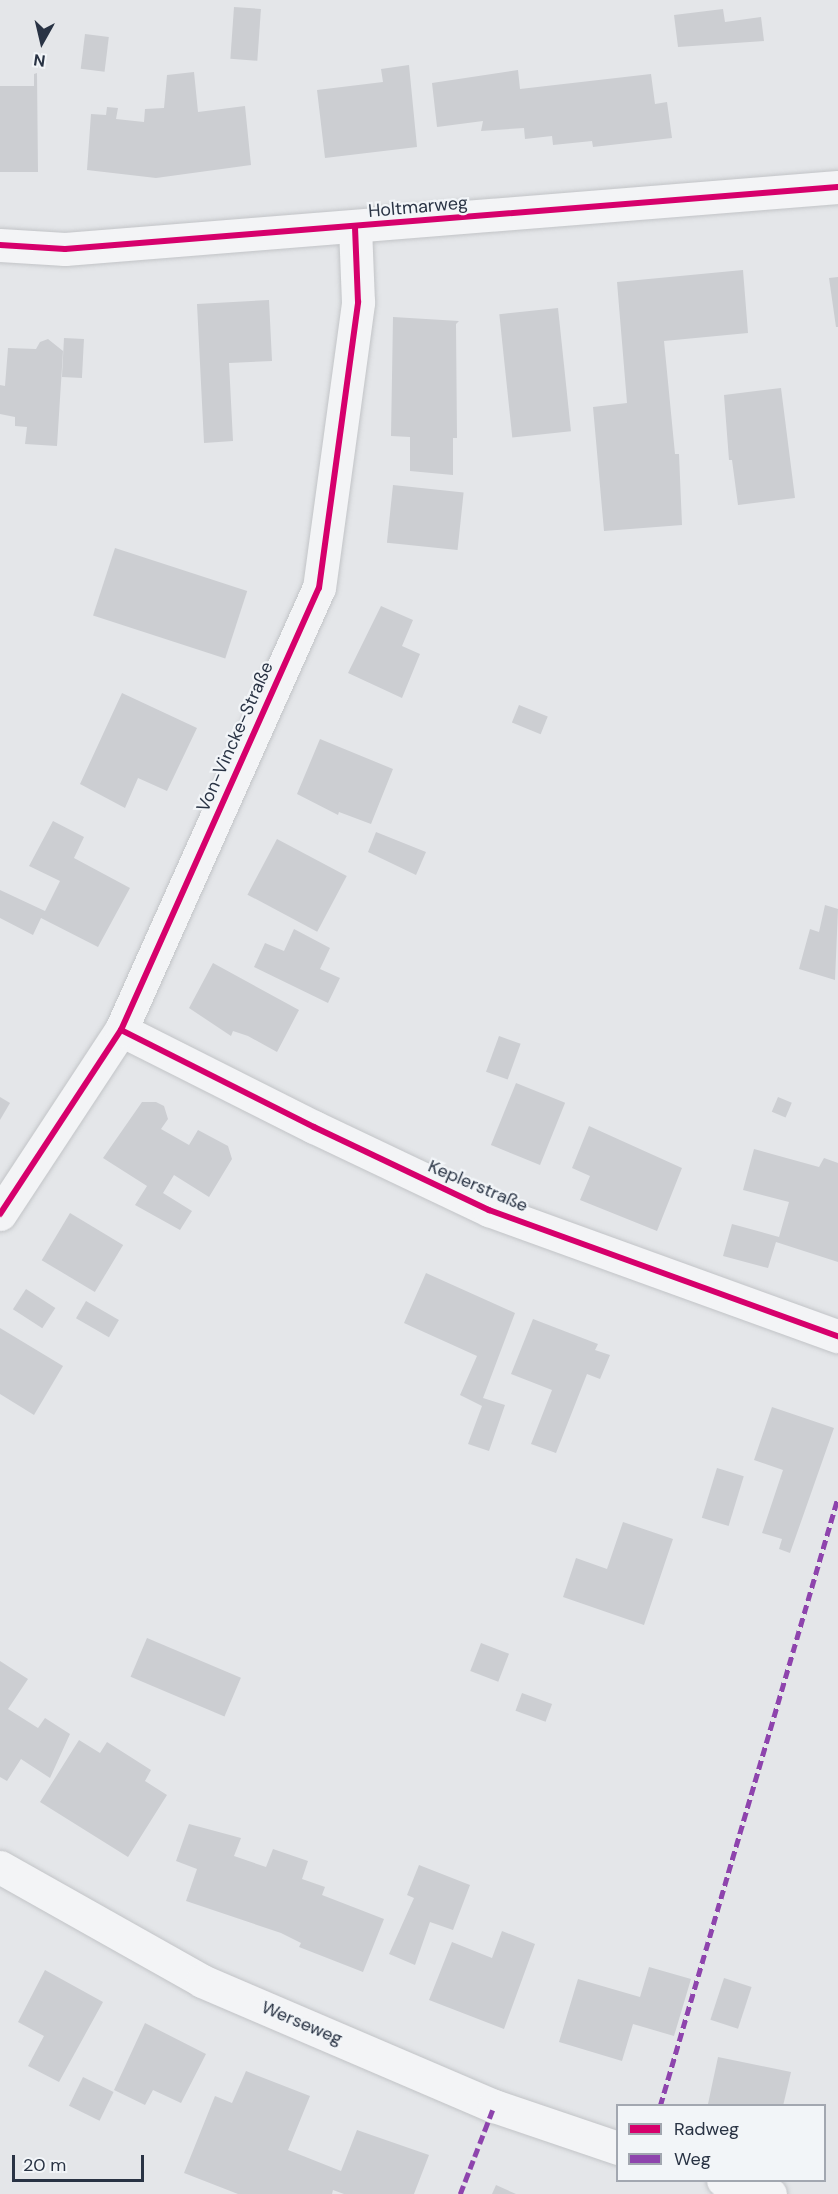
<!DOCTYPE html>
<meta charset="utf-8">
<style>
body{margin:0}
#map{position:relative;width:838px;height:2194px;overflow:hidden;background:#e4e6e9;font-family:"DM Sans",sans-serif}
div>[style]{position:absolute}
.building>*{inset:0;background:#ccced2;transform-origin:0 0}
.roads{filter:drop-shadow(0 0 2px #c2c4c7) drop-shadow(0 0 2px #c2c4c7)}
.street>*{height:33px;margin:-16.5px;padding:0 16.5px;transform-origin:16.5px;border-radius:16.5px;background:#f3f4f6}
.quiet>*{height:4.5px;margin-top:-2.25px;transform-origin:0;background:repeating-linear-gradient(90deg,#8e44ad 0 9px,transparent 0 13.5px)}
.cycleway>*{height:6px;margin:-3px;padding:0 3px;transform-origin:3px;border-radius:3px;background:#d6006c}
span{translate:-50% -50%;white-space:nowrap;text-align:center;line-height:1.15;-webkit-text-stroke:4.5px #f2f5f8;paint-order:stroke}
.street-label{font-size:18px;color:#293344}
.legend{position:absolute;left:616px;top:2104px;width:210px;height:78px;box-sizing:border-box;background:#f2f5f8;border:2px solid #a2a7b0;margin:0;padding:8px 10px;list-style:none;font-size:18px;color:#293344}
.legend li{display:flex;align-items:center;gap:12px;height:30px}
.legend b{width:30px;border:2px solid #a2a7b0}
.north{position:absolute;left:12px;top:12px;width:60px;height:60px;-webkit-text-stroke:4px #f2f5f8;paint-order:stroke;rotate:188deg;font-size:16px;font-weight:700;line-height:24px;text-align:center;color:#293344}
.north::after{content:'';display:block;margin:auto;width:21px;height:27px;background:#293344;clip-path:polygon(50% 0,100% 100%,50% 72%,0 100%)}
.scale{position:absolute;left:12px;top:2155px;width:132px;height:27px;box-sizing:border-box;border:3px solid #293344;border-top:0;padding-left:8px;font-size:18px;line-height:21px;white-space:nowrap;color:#293344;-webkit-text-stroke:4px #f2f5f8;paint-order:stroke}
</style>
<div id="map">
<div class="building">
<div style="left:234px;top:7px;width:27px;height:52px;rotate:4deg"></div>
<div style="clip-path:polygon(723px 9px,725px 22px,761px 17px,764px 41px,678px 47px,674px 15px)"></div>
<div style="left:85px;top:34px;width:24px;height:35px;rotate:7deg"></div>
<div style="clip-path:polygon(409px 65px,417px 147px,325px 158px,317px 90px,383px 82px,381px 69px)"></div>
<div style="clip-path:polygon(518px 70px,520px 89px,651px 74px,655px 104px,667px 102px,672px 138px,593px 147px,592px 141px,553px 145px,552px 136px,525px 139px,524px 128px,481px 131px,483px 121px,437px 127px,432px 83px)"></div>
<div style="clip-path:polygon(194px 72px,198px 112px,245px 106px,251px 165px,156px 178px,87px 170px,91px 114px,106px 115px,107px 107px,118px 108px,116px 119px,144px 122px,145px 109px,164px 108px,167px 75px)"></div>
<div style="clip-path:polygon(37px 73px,38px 172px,0 172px,0 86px,34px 86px,34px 74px)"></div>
<div style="clip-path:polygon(743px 270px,748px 333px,664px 341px,675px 454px,679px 454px,682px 525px,604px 531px,593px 407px,627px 403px,617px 282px)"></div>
<div style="clip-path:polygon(838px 277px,838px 327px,836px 327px,829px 278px)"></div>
<div style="clip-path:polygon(269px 300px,272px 361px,229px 363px,233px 441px,204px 443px,197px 304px)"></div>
<div style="left:558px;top:308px;width:124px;height:59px;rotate:84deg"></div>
<div style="clip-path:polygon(393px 317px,459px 321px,456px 324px,457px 438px,453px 438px,453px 475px,410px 471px,410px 437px,391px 436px)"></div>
<div style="left:64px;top:338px;width:20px;height:39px;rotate:3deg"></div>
<div style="clip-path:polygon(48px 339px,63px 351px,57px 446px,25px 444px,27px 427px,15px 426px,15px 417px,0 414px,0 385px,5px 386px,8px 348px,36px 349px,40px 342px)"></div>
<div style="clip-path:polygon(781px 388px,795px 498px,738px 505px,732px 460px,729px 460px,724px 395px)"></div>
<div style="left:393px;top:485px;width:71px;height:58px;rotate:6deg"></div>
<div style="left:115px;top:548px;width:139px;height:71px;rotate:18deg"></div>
<div style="clip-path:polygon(381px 606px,413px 620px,402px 646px,420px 654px,402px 698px,348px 673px)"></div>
<div style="clip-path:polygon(122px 693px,197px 728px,167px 791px,138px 778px,125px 808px,80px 784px)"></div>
<div style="left:519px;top:705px;width:31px;height:19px;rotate:22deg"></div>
<div style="clip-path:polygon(320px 739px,393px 769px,371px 824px,339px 812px,338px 815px,297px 794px)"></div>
<div style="clip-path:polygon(53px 821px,84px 837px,74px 858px,130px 888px,98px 947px,41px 918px,33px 935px,0 918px,0 890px,45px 911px,60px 881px,29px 866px)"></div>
<div style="clip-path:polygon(376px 832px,426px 852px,416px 875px,368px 852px)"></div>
<div style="left:277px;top:839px;width:79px;height:63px;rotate:28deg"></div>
<div style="clip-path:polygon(825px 905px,838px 909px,835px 980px,799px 969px,810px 929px,819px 932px)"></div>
<div style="clip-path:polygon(294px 929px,330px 948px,320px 969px,340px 978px,328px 1003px,254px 967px,265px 943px,284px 951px)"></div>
<div style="clip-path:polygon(213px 963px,299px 1010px,277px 1052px,248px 1036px,233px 1031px,231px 1036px,189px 1008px)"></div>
<div style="left:499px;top:1036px;width:23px;height:38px;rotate:20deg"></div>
<div style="left:516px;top:1083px;width:53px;height:67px;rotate:22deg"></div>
<div style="clip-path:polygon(0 1097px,10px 1103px,0 1120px)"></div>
<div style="left:778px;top:1097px;width:15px;height:16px;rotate:23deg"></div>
<div style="clip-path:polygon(142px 1102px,156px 1102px,164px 1106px,168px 1119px,161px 1129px,189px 1145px,198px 1130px,228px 1146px,232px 1159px,209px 1197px,174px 1175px,163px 1193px,192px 1211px,180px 1230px,135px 1205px,147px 1186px,103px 1158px)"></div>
<div style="clip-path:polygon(589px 1126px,682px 1168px,657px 1231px,580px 1200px,590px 1176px,572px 1168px)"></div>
<div style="clip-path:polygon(754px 1149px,819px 1167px,824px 1158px,838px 1163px,838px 1262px,776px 1242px,768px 1268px,723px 1256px,732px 1224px,779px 1237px,789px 1202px,743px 1190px)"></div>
<div style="left:70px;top:1213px;width:62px;height:55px;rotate:31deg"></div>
<div style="clip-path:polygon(426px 1273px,515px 1313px,483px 1398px,505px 1405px,489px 1451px,468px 1444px,482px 1406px,460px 1395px,477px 1356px,404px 1323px)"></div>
<div style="left:26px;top:1289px;width:35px;height:24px;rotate:33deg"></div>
<div style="left:86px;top:1301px;width:38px;height:20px;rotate:30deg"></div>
<div style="clip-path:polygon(533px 1319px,598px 1344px,595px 1350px,610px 1355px,600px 1379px,587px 1374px,556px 1453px,531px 1444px,552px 1390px,511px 1374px)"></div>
<div style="clip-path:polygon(0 1328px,63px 1366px,34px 1415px,0 1394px)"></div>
<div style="clip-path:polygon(772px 1407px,834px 1428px,790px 1553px,779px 1549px,782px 1539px,762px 1533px,783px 1470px,754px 1460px)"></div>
<div style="left:717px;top:1468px;width:28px;height:52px;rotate:17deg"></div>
<div style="clip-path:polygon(623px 1522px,673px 1539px,644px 1625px,563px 1597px,576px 1558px,607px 1569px)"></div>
<div style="left:147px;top:1638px;width:102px;height:42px;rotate:23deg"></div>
<div style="left:481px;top:1643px;width:30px;height:30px;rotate:21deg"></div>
<div style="clip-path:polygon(0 1661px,28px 1679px,8px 1709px,38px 1728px,45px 1718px,70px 1734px,50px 1778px,21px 1759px,7px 1781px,0 1777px)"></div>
<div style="left:522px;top:1693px;width:32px;height:19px;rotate:20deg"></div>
<div style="clip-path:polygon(79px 1740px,100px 1753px,107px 1742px,151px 1770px,145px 1781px,167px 1795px,128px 1857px,40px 1802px)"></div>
<div style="clip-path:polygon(189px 1824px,241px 1838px,234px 1856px,266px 1867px,273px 1849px,308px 1861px,302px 1879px,325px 1887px,322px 1895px,384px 1919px,363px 1972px,299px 1947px,301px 1943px,281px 1933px,186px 1901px,197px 1869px,176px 1861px)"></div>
<div style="clip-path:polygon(419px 1865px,470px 1885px,453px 1930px,430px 1922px,415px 1965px,389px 1954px,414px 1898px,407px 1895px)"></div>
<div style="clip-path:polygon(502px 1931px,535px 1944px,504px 2029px,429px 2000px,452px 1942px,492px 1958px)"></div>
<div style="clip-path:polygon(649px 1967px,691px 1979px,674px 2036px,633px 2024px,622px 2061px,559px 2042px,578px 1979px,640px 1997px)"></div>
<div style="clip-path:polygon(45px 1970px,103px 2002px,59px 2082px,28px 2066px,44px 2036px,18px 2022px)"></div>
<div style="left:724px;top:1978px;width:29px;height:44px;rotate:18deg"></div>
<div style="clip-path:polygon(145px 2023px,206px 2054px,181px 2103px,153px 2090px,145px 2105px,114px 2090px)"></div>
<div style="clip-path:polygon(718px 2057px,791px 2072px,783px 2106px,708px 2104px)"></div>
<div style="clip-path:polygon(246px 2071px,310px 2096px,288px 2150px,341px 2171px,357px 2130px,429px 2155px,414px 2194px,344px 2194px,333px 2190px,332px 2194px,238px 2194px,184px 2173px,215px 2096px,232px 2103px)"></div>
<div style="left:83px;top:2077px;width:34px;height:32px;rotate:26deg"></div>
<div style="clip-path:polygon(496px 2185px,516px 2194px,492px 2194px)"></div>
</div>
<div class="roads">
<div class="street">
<div style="left:0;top:245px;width:65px;rotate:3.5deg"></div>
<div style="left:65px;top:249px;width:775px;rotate:-4.59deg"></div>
<div style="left:121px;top:1030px;width:216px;rotate:26.7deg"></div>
<div style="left:314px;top:1127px;width:194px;rotate:25.4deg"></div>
<div style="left:489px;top:1210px;width:371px;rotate:19.9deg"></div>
<div style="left:0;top:1214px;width:220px;rotate:-56.7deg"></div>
<div style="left:121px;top:1030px;width:484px;rotate:-65.9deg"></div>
<div style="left:319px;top:588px;width:289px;rotate:-82.2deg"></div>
<div style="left:358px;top:302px;width:75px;rotate:-92.3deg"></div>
<div style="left:0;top:1867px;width:232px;rotate:29.4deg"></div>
<div style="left:202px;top:1981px;width:318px;rotate:23.2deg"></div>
<div style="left:494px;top:2106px;width:131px;rotate:18.7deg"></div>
<div style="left:723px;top:2180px;width:49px;rotate:16.6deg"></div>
</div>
</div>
<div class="quiet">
<div style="left:660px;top:2106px;width:634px;rotate:-73.71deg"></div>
<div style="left:460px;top:2194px;width:94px;rotate:-68.9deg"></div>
</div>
<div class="cycleway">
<div style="left:0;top:245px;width:65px;rotate:3.5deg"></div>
<div style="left:65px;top:249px;width:775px;rotate:-4.59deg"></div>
<div style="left:121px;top:1030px;width:216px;rotate:26.7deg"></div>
<div style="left:314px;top:1127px;width:194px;rotate:25.4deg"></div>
<div style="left:489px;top:1210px;width:371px;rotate:19.9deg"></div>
<div style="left:0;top:1214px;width:220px;rotate:-56.7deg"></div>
<div style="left:121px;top:1030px;width:484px;rotate:-65.9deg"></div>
<div style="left:319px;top:588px;width:289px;rotate:-82.2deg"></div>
<div style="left:358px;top:302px;width:75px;rotate:-92.3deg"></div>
</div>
<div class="street-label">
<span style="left:418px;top:207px;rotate:-5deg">Holtmarweg</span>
<span style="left:235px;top:737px;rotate:-66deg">Von-Vincke-Straße</span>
<span style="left:478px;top:1186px;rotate:23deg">Keplerstraße</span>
<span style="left:302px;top:2023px;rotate:23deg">Werseweg</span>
</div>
<ul class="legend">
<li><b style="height:8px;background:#d6006c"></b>Radweg</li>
<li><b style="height:8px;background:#8e44ad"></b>Weg</li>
</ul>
<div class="north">N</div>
<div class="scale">20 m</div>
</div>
